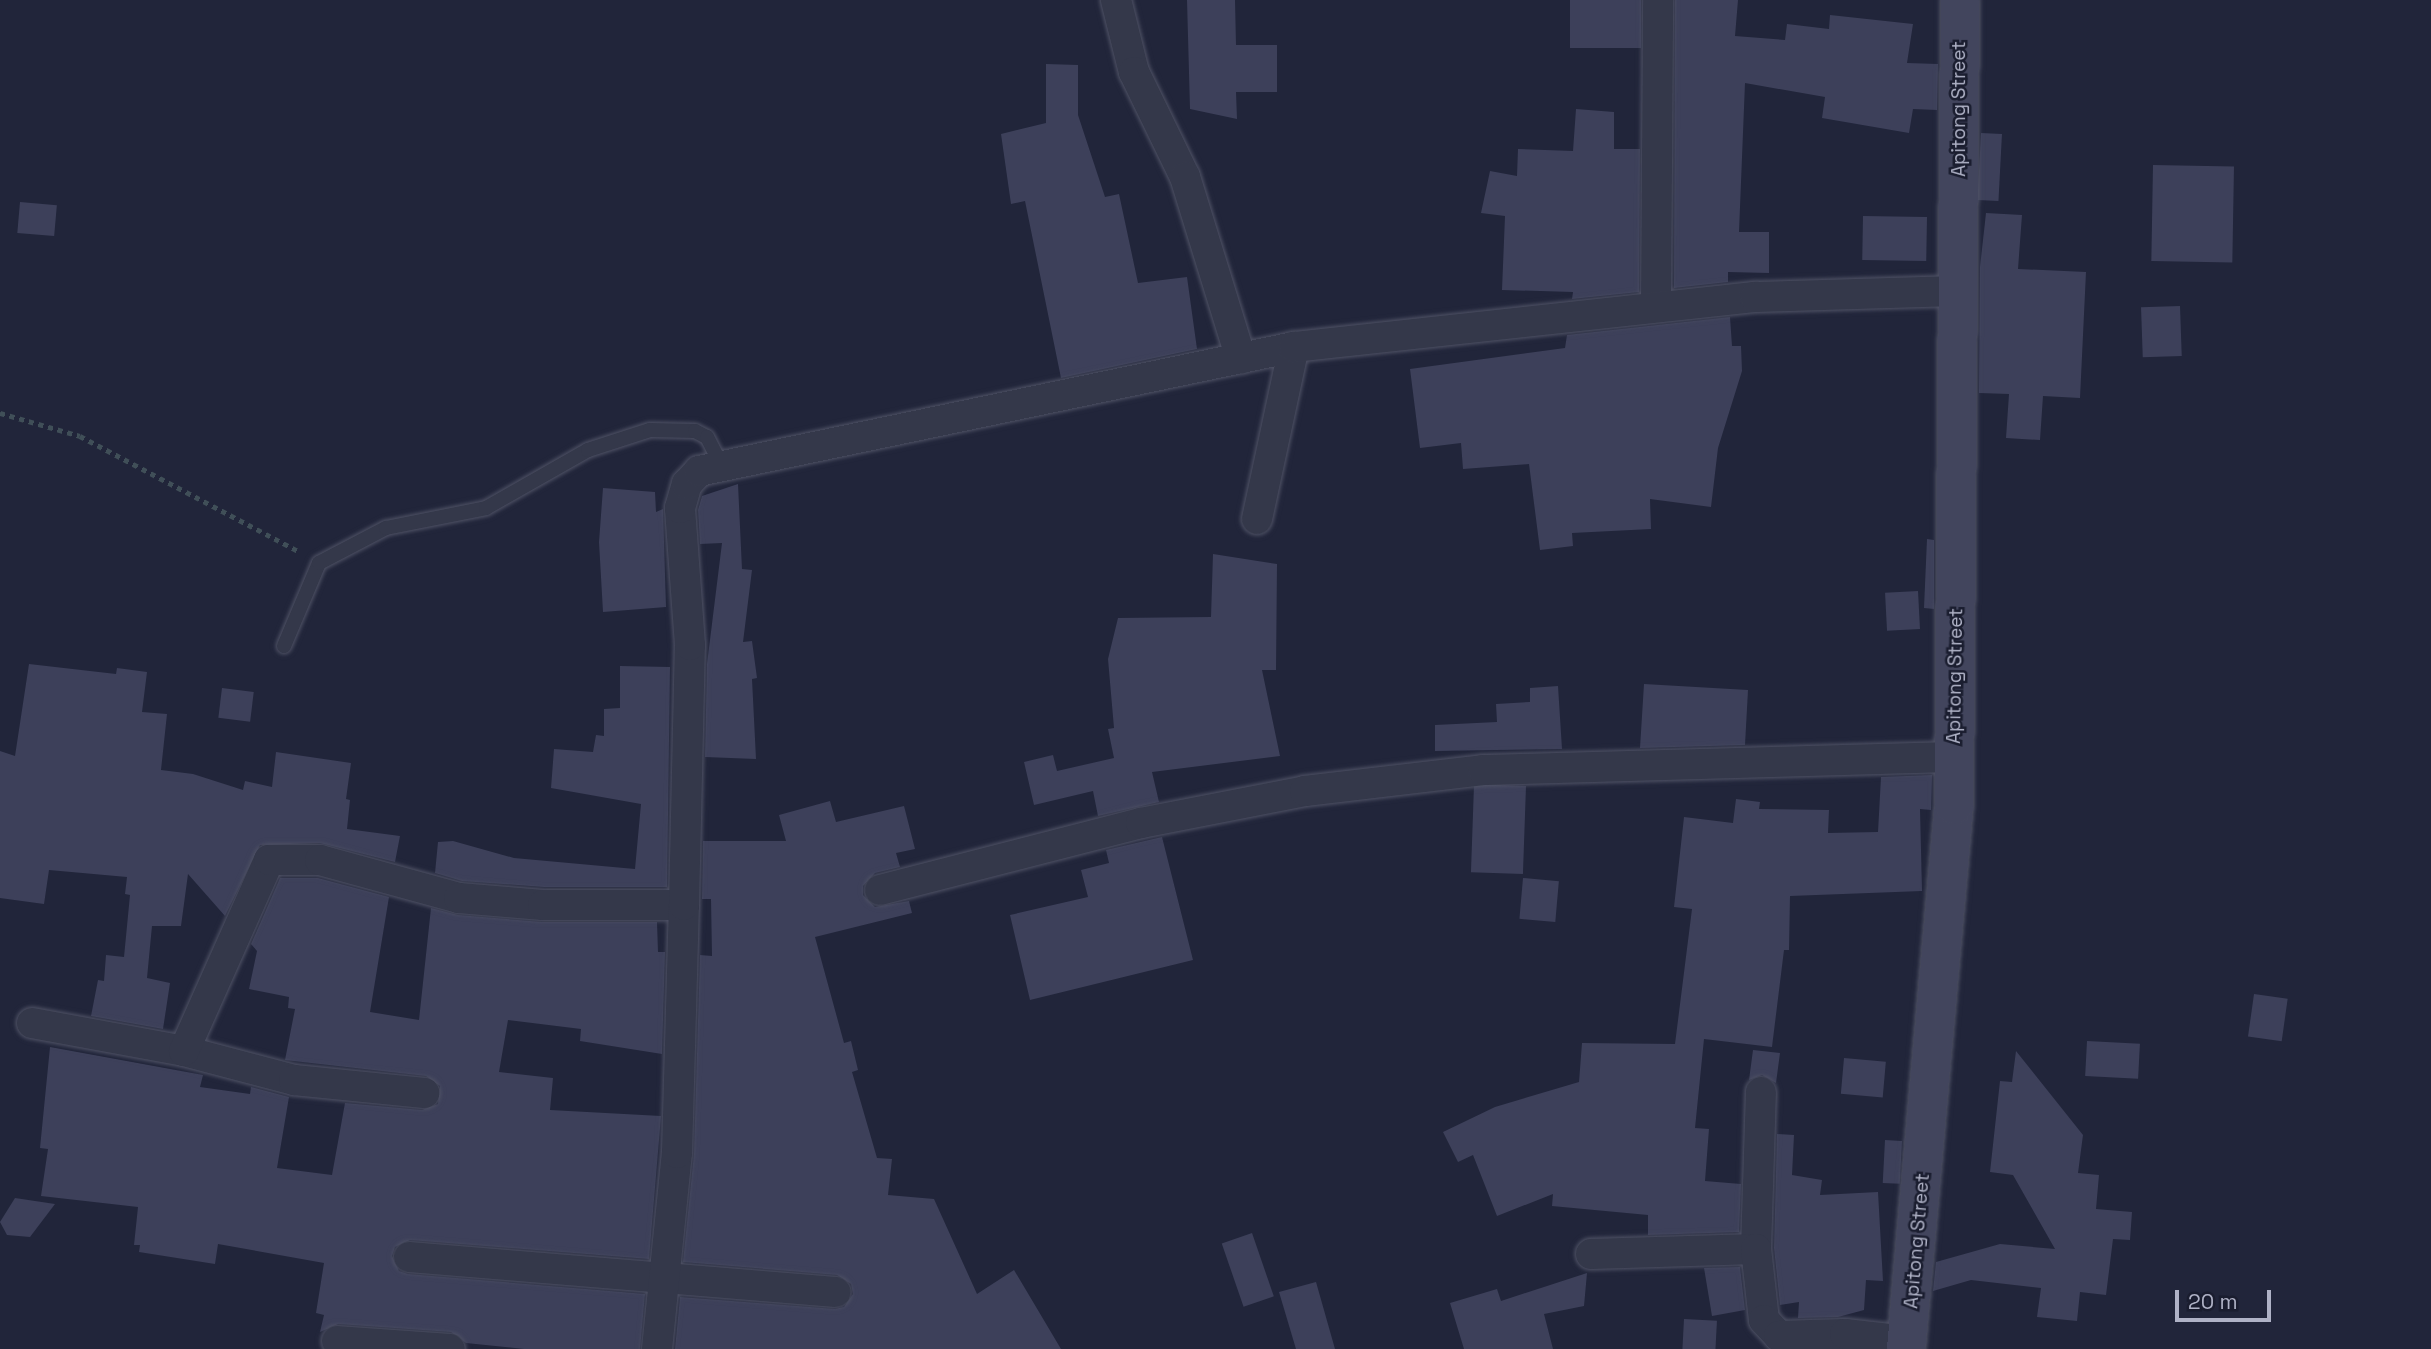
<!DOCTYPE html>
<style>
body{margin:0}
#map{position:relative;width:2431px;height:1349px;overflow:hidden;background:#21253a;font-family:"Space Grotesk",sans-serif}
div>[style]{position:absolute}
.building>*{inset:0;background:#3d405a;transform-origin:0 0}
.path>*{height:4.5px;margin-top:-2.25px;transform-origin:0;background:repeating-linear-gradient(90deg,#404f58 0 5px,transparent 0 10px)}
.roads{filter:drop-shadow(0 0 2px #4f5265) drop-shadow(0 0 2px #4f5265)}
.lane>*{height:14px;margin:-7px;padding:0 7px;transform-origin:7px;border-radius:7px;background:#34384a}
.street>*{height:30px;margin:-15px;padding:0 15px;transform-origin:15px;border-radius:15px;background:#34384a}
.secondary>*{height:38px;margin:-19px;padding:0 19px;transform-origin:19px;border-radius:19px;background:#42455d}
span{translate:-50% -50%;white-space:nowrap;text-align:center;line-height:1.15;-webkit-text-stroke:5px #1a1d2f;paint-order:stroke}
.street-label{font-size:19px;color:#afb2c6}
.scale{position:absolute;left:2175px;top:1290px;width:96px;height:32px;box-sizing:border-box;border:4px solid #afb2c6;border-top:0;padding-left:9px;font-size:21px;line-height:24px;white-space:nowrap;color:#afb2c6;-webkit-text-stroke:5px #1a1d2f;paint-order:stroke}
</style>
<div id="map">
<div class="building">
<div style="clip-path:polygon(1187px 0,1235px 0,1236px 45px,1277px 45px,1277px 92px,1236px 92px,1237px 119px,1190px 109px)"></div>
<div style="left:1570px;top:0;width:71px;height:48px"></div>
<div style="clip-path:polygon(1675px 0,1738px 0,1735px 36px,1785px 40px,1787px 24px,1829px 29px,1830px 15px,1913px 24px,1907px 63px,1938px 64px,1937px 110px,1913px 109px,1909px 133px,1822px 118px,1825px 97px,1745px 83px,1739px 232px,1769px 232px,1769px 273px,1728px 272px,1728px 282px,1674px 288px)"></div>
<div style="clip-path:polygon(1046px 64px,1078px 65px,1078px 115px,1105px 197px,1119px 194px,1138px 283px,1187px 277px,1197px 349px,1061px 378px,1025px 201px,1011px 204px,1001px 134px,1046px 123px)"></div>
<div style="clip-path:polygon(1576px 109px,1614px 112px,1614px 149px,1640px 149px,1639px 292px,1572px 299px,1573px 292px,1502px 290px,1505px 216px,1481px 213px,1490px 171px,1517px 176px,1518px 149px,1573px 151px)"></div>
<div style="left:1981px;top:133px;width:21px;height:67px;rotate:3deg"></div>
<div style="left:2153px;top:165px;width:81px;height:96px;rotate:1deg"></div>
<div style="left:20px;top:202px;width:37px;height:31px;rotate:5deg"></div>
<div style="clip-path:polygon(1986px 213px,2022px 215px,2018px 269px,2086px 272px,2080px 398px,2043px 396px,2040px 440px,2006px 438px,2009px 394px,1979px 393px,1980px 267px)"></div>
<div style="left:1863px;top:216px;width:64px;height:44px;rotate:1deg"></div>
<div style="left:2180px;top:306px;width:50px;height:39px;rotate:88deg"></div>
<div style="clip-path:polygon(1730px 317px,1732px 346px,1741px 346px,1742px 371px,1718px 448px,1711px 507px,1650px 499px,1651px 529px,1572px 533px,1573px 546px,1540px 550px,1529px 464px,1463px 469px,1461px 443px,1420px 448px,1410px 369px,1565px 348px,1567px 335px)"></div>
<div style="clip-path:polygon(738px 484px,742px 569px,752px 570px,743px 642px,752px 641px,757px 678px,752px 679px,756px 759px,705px 757px,707px 664px,722px 543px,700px 544px,698px 510px,702px 496px)"></div>
<div style="clip-path:polygon(603px 488px,655px 492px,656px 512px,663px 509px,666px 607px,603px 612px,599px 542px)"></div>
<div style="clip-path:polygon(1927px 539px,1934px 540px,1934px 609px,1924px 608px)"></div>
<div style="clip-path:polygon(1213px 554px,1277px 564px,1276px 670px,1262px 670px,1280px 756px,1152px 772px,1159px 802px,1098px 816px,1093px 791px,1034px 805px,1024px 762px,1053px 755px,1057px 771px,1114px 758px,1108px 729px,1114px 728px,1108px 659px,1118px 618px,1211px 617px)"></div>
<div style="left:1918px;top:591px;width:38px;height:33px;rotate:87deg"></div>
<div style="clip-path:polygon(29px 664px,116px 674px,117px 668px,147px 672px,142px 712px,167px 714px,161px 770px,193px 774px,243px 790px,245px 781px,272px 787px,276px 752px,351px 763px,346px 799px,350px 800px,347px 829px,400px 836px,395px 862px,320px 843px,260px 845px,225px 916px,188px 874px,181px 926px,152px 926px,147px 978px,170px 983px,163px 1029px,91px 1016px,98px 980px,104px 981px,106px 955px,124px 957px,130px 895px,125px 894px,127px 877px,49px 870px,44px 904px,0 898px,0 751px,15px 756px)"></div>
<div style="clip-path:polygon(620px 666px,670px 667px,667px 887px,544px 887px,462px 881px,435px 873px,438px 842px,453px 841px,514px 858px,635px 869px,641px 804px,551px 788px,554px 749px,593px 752px,596px 735px,604px 736px,604px 709px,620px 708px)"></div>
<div style="clip-path:polygon(1644px 684px,1748px 690px,1745px 745px,1640px 748px)"></div>
<div style="clip-path:polygon(1558px 686px,1562px 749px,1435px 751px,1435px 725px,1497px 722px,1496px 704px,1530px 702px,1530px 688px)"></div>
<div style="left:222px;top:688px;width:32px;height:30px;rotate:7deg"></div>
<div style="clip-path:polygon(1932px 775px,1931px 810px,1920px 809px,1922px 891px,1790px 896px,1789px 950px,1784px 950px,1772px 1047px,1704px 1039px,1695px 1128px,1709px 1129px,1705px 1181px,1741px 1184px,1739px 1232px,1648px 1235px,1648px 1215px,1552px 1206px,1553px 1194px,1497px 1216px,1473px 1155px,1458px 1162px,1443px 1132px,1495px 1107px,1579px 1082px,1582px 1043px,1675px 1044px,1692px 909px,1674px 907px,1684px 817px,1733px 823px,1736px 799px,1760px 802px,1759px 809px,1829px 810px,1828px 833px,1878px 832px,1881px 777px)"></div>
<div style="left:1526px;top:786px;width:88px;height:52px;rotate:92deg"></div>
<div style="clip-path:polygon(830px 801px,836px 822px,904px 806px,915px 849px,896px 853px,900px 867px,875px 873px,863px 886px,863px 895px,875px 907px,909px 901px,912px 913px,815px 937px,844px 1043px,851px 1041px,858px 1070px,852px 1072px,877px 1158px,892px 1159px,888px 1195px,934px 1199px,977px 1294px,1014px 1270px,1061px 1349px,675px 1349px,680px 1297px,835px 1309px,844px 1307px,853px 1294px,851px 1284px,837px 1275px,683px 1262px,694px 1154px,700px 955px,712px 956px,711px 899px,702px 899px,703px 841px,786px 841px,779px 815px)"></div>
<div style="clip-path:polygon(1162px 837px,1193px 960px,1030px 1000px,1010px 915px,1088px 897px,1081px 870px,1109px 863px,1106px 850px)"></div>
<div style="clip-path:polygon(280px 878px,318px 878px,389px 897px,370px 1012px,419px 1020px,431px 908px,458px 915px,542px 922px,657px 922px,658px 952px,665px 952px,662px 1054px,580px 1041px,581px 1029px,508px 1020px,499px 1072px,553px 1078px,550px 1110px,661px 1116px,649px 1259px,410px 1240px,395px 1247px,392px 1256px,399px 1271px,408px 1274px,645px 1294px,640px 1349px,524px 1349px,466px 1343px,451px 1332px,338px 1324px,320px 1332px,324px 1315px,316px 1313px,324px 1263px,218px 1244px,215px 1264px,139px 1252px,140px 1245px,134px 1245px,138px 1207px,41px 1196px,48px 1149px,40px 1148px,50px 1047px,203px 1075px,200px 1087px,250px 1094px,251px 1087px,289px 1097px,277px 1168px,332px 1175px,345px 1103px,422px 1110px,438px 1104px,440px 1086px,426px 1076px,285px 1060px,295px 1009px,288px 1008px,289px 997px,249px 989px,257px 951px,251px 944px)"></div>
<div style="left:1523px;top:878px;width:36px;height:41px;rotate:5deg"></div>
<div style="left:2254px;top:994px;width:34px;height:43px;rotate:8deg"></div>
<div style="left:2087px;top:1041px;width:53px;height:35px;rotate:3deg"></div>
<div style="clip-path:polygon(1753px 1050px,1780px 1053px,1776px 1083px,1762px 1075px,1749px 1080px)"></div>
<div style="clip-path:polygon(2016px 1051px,2083px 1135px,2078px 1173px,2099px 1175px,2096px 1209px,2132px 1212px,2130px 1240px,2113px 1239px,2106px 1295px,2080px 1292px,2077px 1321px,2037px 1317px,2041px 1288px,1971px 1280px,1933px 1291px,1936px 1262px,2000px 1244px,2055px 1249px,2013px 1175px,1990px 1172px,2000px 1081px,2012px 1082px)"></div>
<div style="left:1844px;top:1058px;width:42px;height:36px;rotate:5deg"></div>
<div style="clip-path:polygon(1777px 1134px,1794px 1135px,1792px 1175px,1822px 1180px,1820px 1195px,1878px 1192px,1883px 1281px,1866px 1280px,1864px 1310px,1838px 1317px,1798px 1318px,1799px 1302px,1780px 1305px,1774px 1248px)"></div>
<div style="left:1885px;top:1140px;width:17px;height:43px;rotate:3deg"></div>
<div style="clip-path:polygon(15px 1198px,55px 1204px,30px 1237px,7px 1235px,0 1222px)"></div>
<div style="left:1252px;top:1233px;width:67px;height:32px;rotate:71deg"></div>
<div style="clip-path:polygon(1740px 1267px,1745px 1310px,1712px 1316px,1704px 1268px)"></div>
<div style="clip-path:polygon(1587px 1273px,1584px 1306px,1544px 1314px,1553px 1349px,1464px 1349px,1450px 1303px,1497px 1289px,1501px 1301px)"></div>
<div style="clip-path:polygon(1316px 1282px,1335px 1349px,1296px 1349px,1279px 1292px)"></div>
<div style="left:1684px;top:1319px;width:33px;height:30px;rotate:3deg"></div>
</div>
<div class="path">
<div style="left:0;top:413px;width:83px;rotate:16deg"></div>
<div style="left:80px;top:436px;width:249px;rotate:27.8deg"></div>
</div>
<div class="roads">
<div class="lane">
<div style="left:284px;top:646px;width:90px;rotate:-67.1deg"></div>
<div style="left:319px;top:563px;width:76px;rotate:-27.6deg"></div>
<div style="left:386px;top:528px;width:102px;rotate:-11.3deg"></div>
<div style="left:486px;top:508px;width:117px;rotate:-29.6deg"></div>
<div style="left:588px;top:450px;width:65px;rotate:-17.9deg"></div>
<div style="left:650px;top:430px;width:45px;rotate:1.3deg"></div>
<div style="left:695px;top:431px;width:13px;rotate:27deg"></div>
<div style="left:707px;top:437px;width:30px;rotate:63deg"></div>
</div>
<div class="street">
<div style="left:1116px;top:0;width:74px;rotate:76deg"></div>
<div style="left:1134px;top:72px;width:117px;rotate:64.1deg"></div>
<div style="left:1185px;top:177px;width:190px;rotate:72.9deg"></div>
<div style="left:1656px;top:305px;width:305px;rotate:-89.6deg"></div>
<div style="left:1257px;top:519px;width:176px;rotate:-77.9deg"></div>
<div style="left:880px;top:890px;width:269px;rotate:-14.4deg"></div>
<div style="left:1141px;top:823px;width:167px;rotate:-11deg"></div>
<div style="left:1305px;top:791px;width:179px;rotate:-6.7deg"></div>
<div style="left:1483px;top:770px;width:471px;rotate:-1.6deg"></div>
<div style="left:32px;top:1023px;width:155px;rotate:10.4deg"></div>
<div style="left:184px;top:1051px;width:114px;rotate:14.8deg"></div>
<div style="left:294px;top:1080px;width:131px;rotate:5.7deg"></div>
<div style="left:184px;top:1051px;width:209px;rotate:-66deg"></div>
<div style="left:269px;top:860px;width:51px"></div>
<div style="left:320px;top:860px;width:144px;rotate:15.3deg"></div>
<div style="left:459px;top:898px;width:84px;rotate:4.8deg"></div>
<div style="left:543px;top:905px;width:141px"></div>
<div style="left:1756px;top:1249px;width:157px;rotate:-88.2deg"></div>
<div style="left:1591px;top:1254px;width:165px;rotate:-1.7deg"></div>
<div style="left:1756px;top:1249px;width:71px;rotate:83.6deg"></div>
<div style="left:1764px;top:1320px;width:22px;rotate:47deg"></div>
<div style="left:1779px;top:1336px;width:66px;rotate:-1.7deg"></div>
<div style="left:1845px;top:1334px;width:62px;rotate:6.4deg"></div>
<div style="left:409px;top:1257px;width:428px;rotate:4.7deg"></div>
<div style="left:337px;top:1341px;width:113px;rotate:4deg"></div>
<div style="left:657px;top:1349px;width:197px;rotate:-84.2deg"></div>
<div style="left:677px;top:1153px;width:248px;rotate:-88.4deg"></div>
<div style="left:684px;top:905px;width:260px;rotate:-88.7deg"></div>
<div style="left:690px;top:645px;width:137px;rotate:-94.2deg"></div>
<div style="left:680px;top:508px;width:25px;rotate:-74deg"></div>
<div style="left:687px;top:484px;width:18px;rotate:-47deg"></div>
<div style="left:699px;top:471px;width:608px;rotate:-11.77deg"></div>
<div style="left:1294px;top:347px;width:464px;rotate:-6.2deg"></div>
<div style="left:1755px;top:297px;width:203px;rotate:-1.7deg"></div>
</div>
<div class="secondary">
<div style="left:1906px;top:1349px;width:546px;rotate:-84.96deg"></div>
<div style="left:1954px;top:805px;width:805px;rotate:-89.57deg"></div>
</div>
</div>
<div class="street-label">
<span style="left:1959px;top:109px;rotate:-90deg">Apitong Street</span>
<span style="left:1955px;top:676px;rotate:-89deg">Apitong Street</span>
<span style="left:1917px;top:1241px;rotate:-85deg">Apitong Street</span>
</div>
<div class="scale">20 m</div>
</div>
